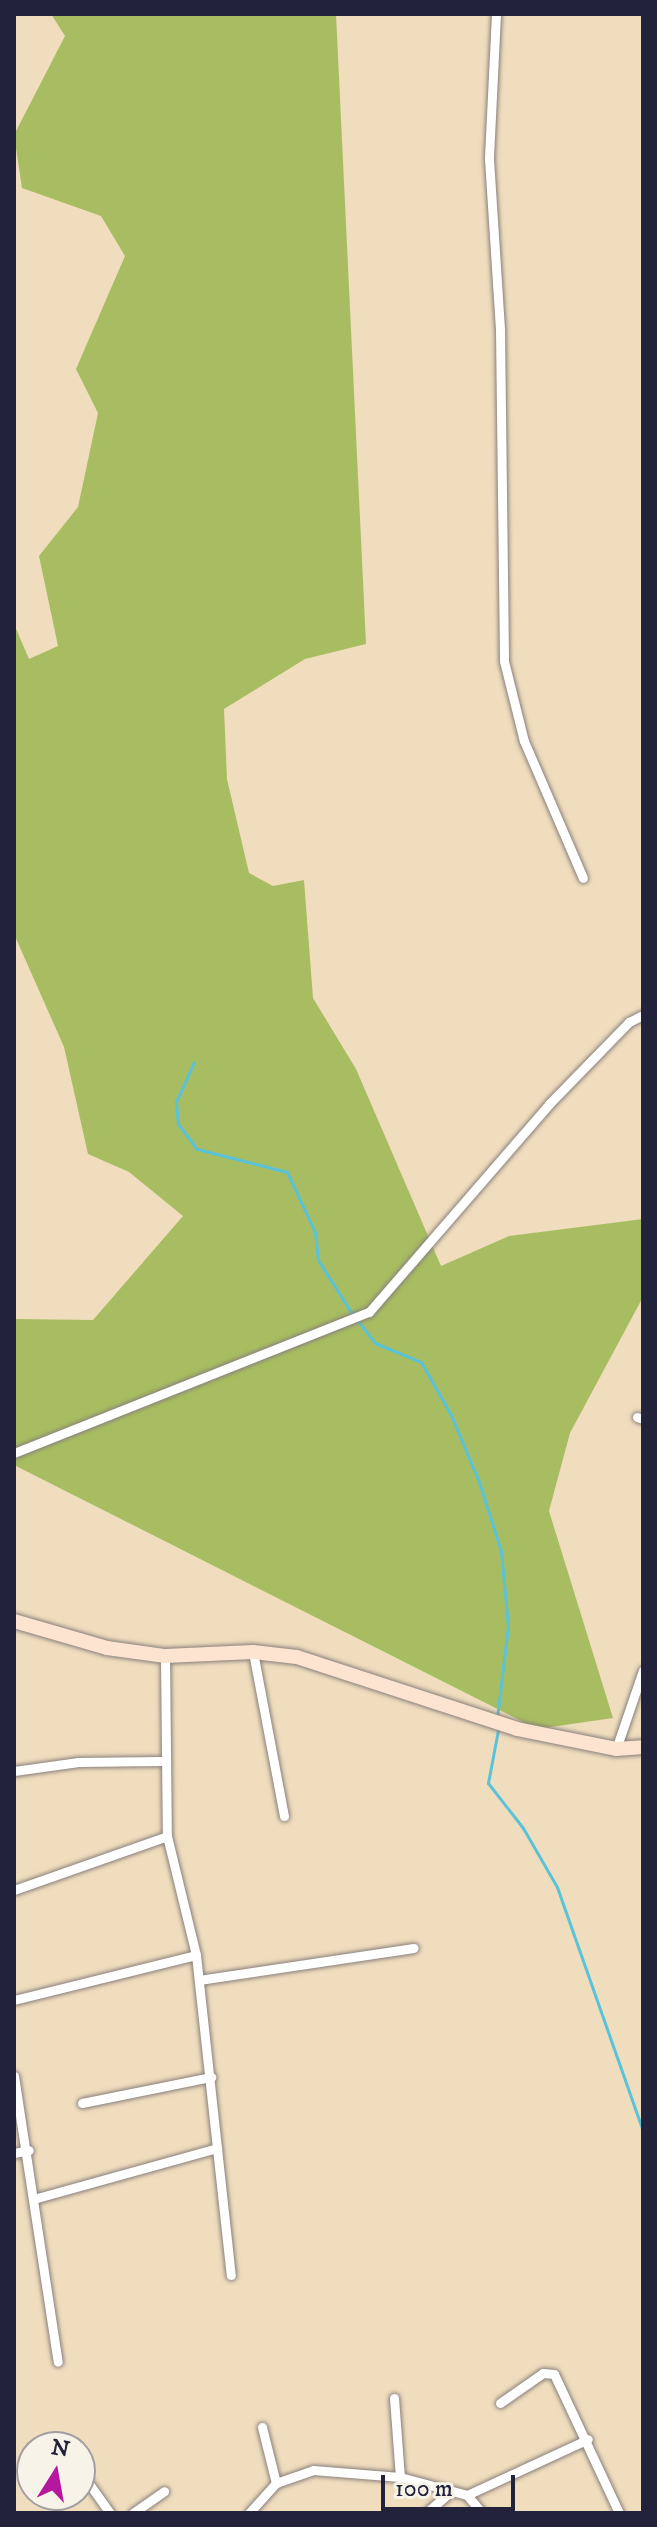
<!DOCTYPE html>
<style>
body{margin:0}
#map{position:relative;width:657px;height:2527px;overflow:hidden;background:#f0ddbe;font-family:"IM FELL DW Pica",serif}
div>[style]{position:absolute}
.green>*{inset:0;background:#a8bd61}
.stream>*{height:3px;margin:-1.5px;padding:0 1.5px;transform-origin:1.5px;border-radius:1.5px;background:#5bc3d8}
.roads{filter:drop-shadow(0 0 2px #89807c) drop-shadow(0 0 2px #89807c)}
.minor>*{height:9px;margin:-4.5px;padding:0 4.5px;transform-origin:4.5px;border-radius:4.5px;background:#fff}
.secondary>*{height:14px;margin:-7px;padding:0 7px;transform-origin:7px;border-radius:7px;background:#fde4d0}
span{translate:-50% -50%;white-space:nowrap;text-align:center;line-height:1.15;-webkit-text-stroke:6px #f7f3e8;paint-order:stroke}
.frame{position:absolute;inset:0;border:16px solid #22223b;pointer-events:none}
.north{position:absolute;left:16px;top:2431px;width:80px;height:80px;box-sizing:border-box;background:#f7f3e8;border:2px solid #a29fa3;border-radius:50%;rotate:11deg;font-size:22px;font-weight:700;line-height:32px;text-align:center;color:#22223b}
.north::after{content:'';display:block;margin:auto;width:28px;height:36px;background:#b5179e;clip-path:polygon(50% 0,100% 100%,50% 72%,0 100%)}
.scale{position:absolute;left:381px;top:2475px;width:134px;height:36px;box-sizing:border-box;border:4px solid #22223b;border-top:0;padding-left:10px;font-size:24px;line-height:28px;white-space:nowrap;color:#22223b;-webkit-text-stroke:6px #f7f3e8;paint-order:stroke}
</style>
<div id="map">
<div class="green">
<div style="clip-path:polygon(51px 14px,336px 14px,366px 644px,305px 659px,224px 709px,227px 779px,249px 873px,273px 886px,304px 880px,313px 998px,356px 1069px,441px 1266px,509px 1236px,643px 1219px,643px 1297px,570px 1433px,549px 1511px,613px 1718px,537px 1729px,14px 1465px,14px 1319px,93px 1320px,183px 1216px,129px 1172px,88px 1154px,64px 1047px,14px 934px,14px 624px,29px 659px,58px 646px,39px 556px,78px 507px,98px 413px,76px 369px,125px 256px,101px 216px,22px 188px,14px 135px,65px 36px)"></div>
</div>
<div class="stream">
<div style="left:194px;top:1062px;width:44px;rotate:114.2deg"></div>
<div style="left:176px;top:1102px;width:22px;rotate:85deg"></div>
<div style="left:178px;top:1124px;width:31px;rotate:53deg"></div>
<div style="left:197px;top:1149px;width:93px;rotate:14.3deg"></div>
<div style="left:287px;top:1172px;width:66px;rotate:65deg"></div>
<div style="left:315px;top:1232px;width:28px;rotate:84deg"></div>
<div style="left:318px;top:1260px;width:65px;rotate:57.5deg"></div>
<div style="left:358px;top:1321px;width:28px;rotate:52deg"></div>
<div style="left:375px;top:1343px;width:50px;rotate:22.4deg"></div>
<div style="left:421px;top:1362px;width:61px;rotate:60.5deg"></div>
<div style="left:451px;top:1415px;width:73px;rotate:67.3deg"></div>
<div style="left:479px;top:1482px;width:72px;rotate:72.3deg"></div>
<div style="left:501px;top:1551px;width:75px;rotate:84.7deg"></div>
<div style="left:508px;top:1626px;width:93px;rotate:96.8deg"></div>
<div style="left:498px;top:1730px;width:54px;rotate:100.7deg"></div>
<div style="left:488px;top:1783px;width:57px;rotate:52.1deg"></div>
<div style="left:523px;top:1828px;width:68px;rotate:60deg"></div>
<div style="left:557px;top:1887px;width:259px;rotate:70.6deg"></div>
</div>
<div class="roads">
<div class="minor">
<div style="left:496px;top:14px;width:145px;rotate:92.8deg"></div>
<div style="left:489px;top:159px;width:171px;rotate:86.3deg"></div>
<div style="left:500px;top:330px;width:331px;rotate:89.3deg"></div>
<div style="left:504px;top:661px;width:82px;rotate:76deg"></div>
<div style="left:524px;top:741px;width:149px;rotate:66.7deg"></div>
<div style="left:637px;top:1417px;width:6px;rotate:18deg"></div>
<div style="left:14px;top:1453px;width:382px;rotate:-21.7deg"></div>
<div style="left:369px;top:1312px;width:275px;rotate:-49.1deg"></div>
<div style="left:549px;top:1104px;width:115px;rotate:-45.7deg"></div>
<div style="left:629px;top:1022px;width:16px;rotate:-27deg"></div>
<div style="left:253px;top:1652px;width:167px;rotate:79.3deg"></div>
<div style="left:165px;top:1656px;width:180px;rotate:89.4deg"></div>
<div style="left:167px;top:1836px;width:122px;rotate:76.3deg"></div>
<div style="left:196px;top:1955px;width:322px;rotate:83.8deg"></div>
<div style="left:616px;top:1749px;width:83px;rotate:-71.1deg"></div>
<div style="left:14px;top:1771px;width:65px;rotate:-8deg"></div>
<div style="left:78px;top:1762px;width:85px;rotate:-0.7deg"></div>
<div style="left:14px;top:1890px;width:162px;rotate:-19.4deg"></div>
<div style="left:199px;top:1980px;width:217px;rotate:-8.5deg"></div>
<div style="left:14px;top:2000px;width:187px;rotate:-13.9deg"></div>
<div style="left:14px;top:2076px;width:289px;rotate:81.3deg"></div>
<div style="left:82px;top:2103px;width:132px;rotate:-11.4deg"></div>
<div style="left:14px;top:2153px;width:15px;rotate:-11deg"></div>
<div style="left:37px;top:2198px;width:187px;rotate:-15.5deg"></div>
<div style="left:394px;top:2398px;width:79px;rotate:85.7deg"></div>
<div style="left:500px;top:2403px;width:52px;rotate:-34.9deg"></div>
<div style="left:543px;top:2373px;width:11px;rotate:5deg"></div>
<div style="left:554px;top:2374px;width:153px;rotate:64.9deg"></div>
<div style="left:262px;top:2427px;width:58px;rotate:76deg"></div>
<div style="left:80px;top:2471px;width:52px;rotate:54.5deg"></div>
<div style="left:467px;top:2495px;width:133px;rotate:-24.8deg"></div>
<div style="left:133px;top:2513px;width:38px;rotate:-35deg"></div>
<div style="left:249px;top:2513px;width:40px;rotate:-48deg"></div>
<div style="left:276px;top:2483px;width:39px;rotate:-19deg"></div>
<div style="left:313px;top:2470px;width:87px;rotate:4.6deg"></div>
<div style="left:400px;top:2477px;width:69px;rotate:15deg"></div>
<div style="left:467px;top:2495px;width:23px;rotate:50deg"></div>
<div style="left:426px;top:2513px;width:30px;rotate:-41deg"></div>
</div>
<div class="secondary">
<div style="left:14px;top:1621px;width:97px;rotate:16.2deg"></div>
<div style="left:107px;top:1648px;width:59px;rotate:7.9deg"></div>
<div style="left:165px;top:1656px;width:88px;rotate:-2.6deg"></div>
<div style="left:253px;top:1652px;width:44px;rotate:6.5deg"></div>
<div style="left:297px;top:1657px;width:231px;rotate:18.1deg"></div>
<div style="left:517px;top:1729px;width:101px;rotate:11.4deg"></div>
<div style="left:616px;top:1749px;width:27px;rotate:-4deg"></div>
</div>
</div>
<div class="frame"></div>
<div class="north">N</div>
<div class="scale">100 m</div>
</div>
